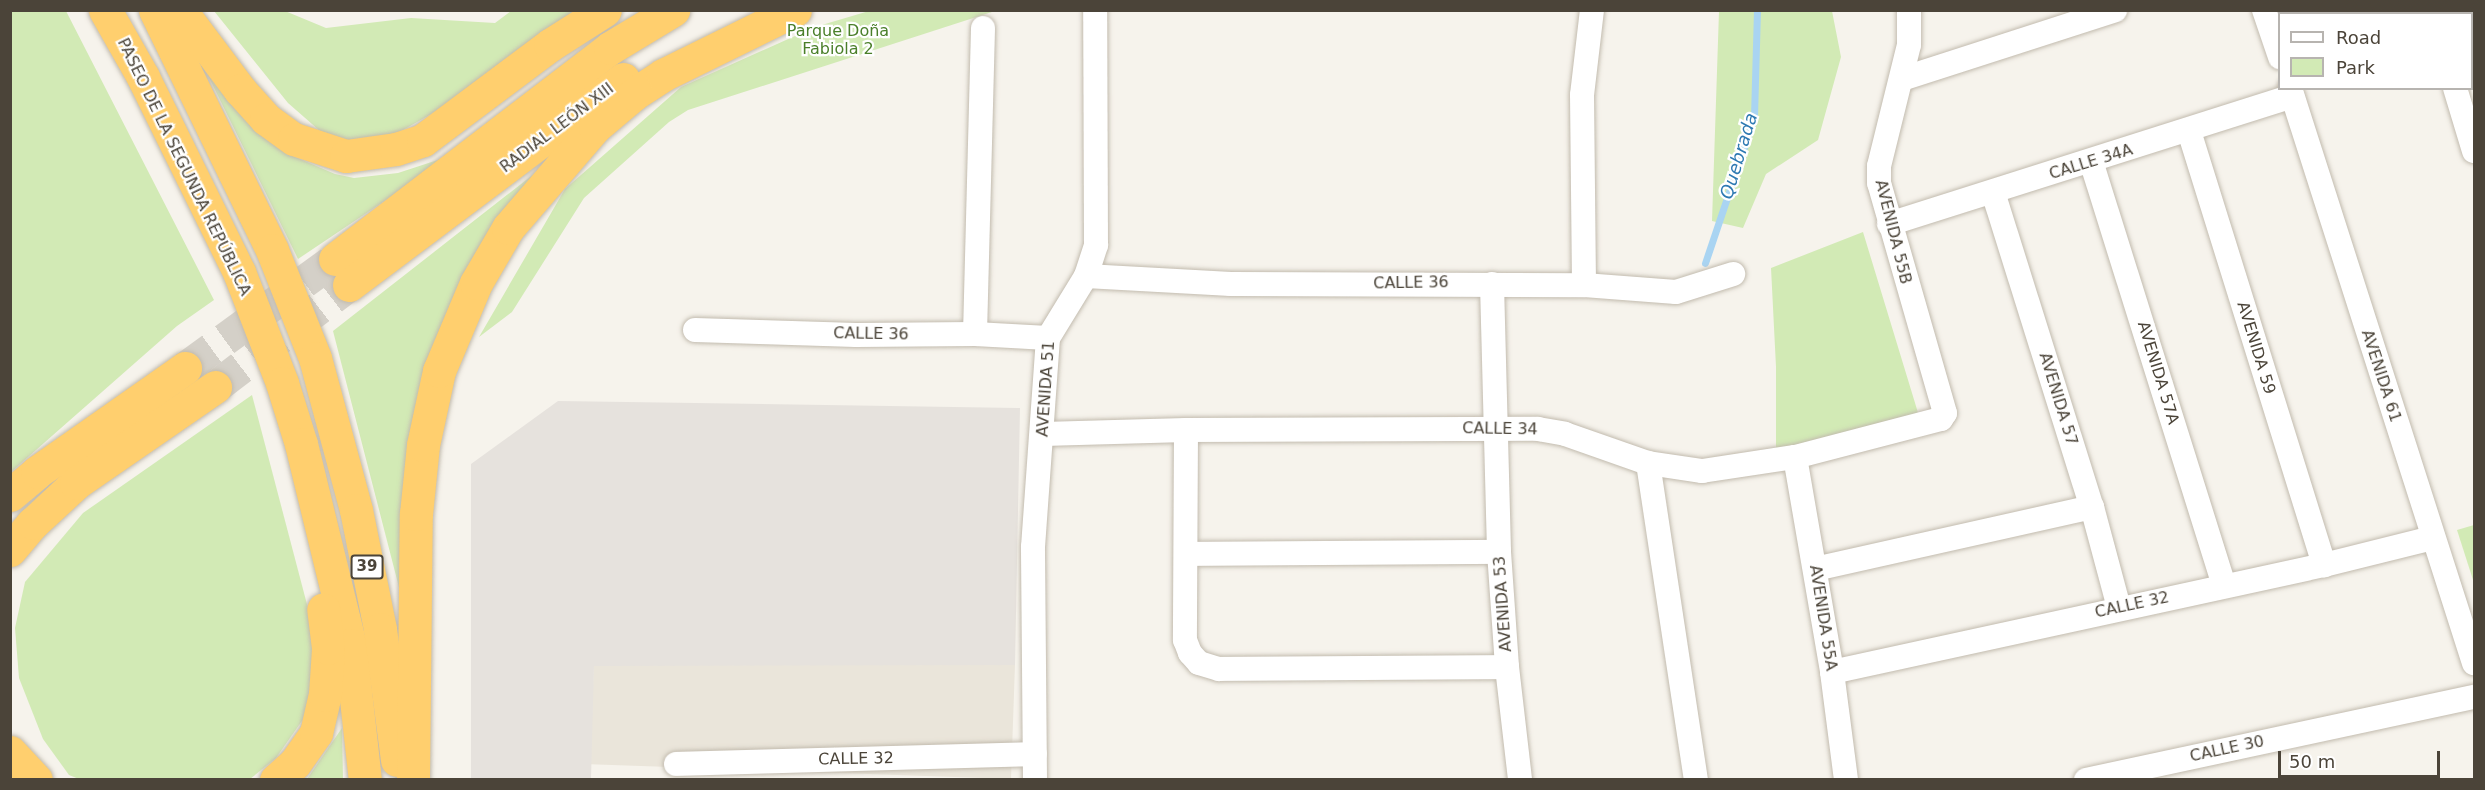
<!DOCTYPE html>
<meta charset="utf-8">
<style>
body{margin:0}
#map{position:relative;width:2485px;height:790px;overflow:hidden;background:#f6f3ec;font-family:"DejaVu Sans",sans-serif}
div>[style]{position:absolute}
.residential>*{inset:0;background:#eae5da;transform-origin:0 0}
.industrial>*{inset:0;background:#e6e2dd}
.green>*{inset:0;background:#d2eab5}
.stream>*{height:7px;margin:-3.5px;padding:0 3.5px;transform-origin:3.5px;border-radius:3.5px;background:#a9d4f2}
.highway-tunnel>*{height:33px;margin-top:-16.5px;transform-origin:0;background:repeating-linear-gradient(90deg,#d4d0c8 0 33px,transparent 0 49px)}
.roads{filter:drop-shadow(0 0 2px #c2bbae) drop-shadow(0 0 2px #c2bbae)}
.minor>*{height:24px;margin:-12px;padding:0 12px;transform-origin:12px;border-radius:12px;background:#fff}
.highway>*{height:33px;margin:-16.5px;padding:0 16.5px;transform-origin:16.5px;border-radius:16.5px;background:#ffcf6e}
span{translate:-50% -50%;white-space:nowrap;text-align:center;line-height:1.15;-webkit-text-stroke:4.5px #fff;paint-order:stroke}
.shield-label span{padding:2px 4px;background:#fff;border:2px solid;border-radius:4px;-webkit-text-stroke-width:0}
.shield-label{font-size:15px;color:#4b4439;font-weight:700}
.park-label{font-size:16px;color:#4a7f2a}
.street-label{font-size:16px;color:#4b4439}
.water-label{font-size:18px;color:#2e7ab2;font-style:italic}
.frame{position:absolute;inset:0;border:12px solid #4b4439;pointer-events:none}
.legend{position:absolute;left:2278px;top:12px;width:195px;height:78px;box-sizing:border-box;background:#fff;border:2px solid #b7b4b0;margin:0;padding:8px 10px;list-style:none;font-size:18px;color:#4b4439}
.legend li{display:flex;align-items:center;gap:12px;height:30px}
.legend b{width:30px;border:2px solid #b7b4b0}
.scale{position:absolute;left:2278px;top:751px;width:162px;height:27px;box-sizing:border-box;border:3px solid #4b4439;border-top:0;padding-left:8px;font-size:18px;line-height:21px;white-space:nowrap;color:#4b4439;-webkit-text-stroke:4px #fff;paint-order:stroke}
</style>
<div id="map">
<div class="residential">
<div style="left:1015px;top:665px;width:114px;height:421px;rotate:92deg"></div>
</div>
<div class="industrial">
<div style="clip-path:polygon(558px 401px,1020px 408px,1015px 665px,594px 666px,591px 779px,471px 779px,471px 464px)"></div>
</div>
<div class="green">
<div style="clip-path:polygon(11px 10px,66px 11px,214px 300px,177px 326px,11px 472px)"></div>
<div style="clip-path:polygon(214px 11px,285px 11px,326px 28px,411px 18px,495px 23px,511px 11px,575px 11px,463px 96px,396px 134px,349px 144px,320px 131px,288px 103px)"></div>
<div style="clip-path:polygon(869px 11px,995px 11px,688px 110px,669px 122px,584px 198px,512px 312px,479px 337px,565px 189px,681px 87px,815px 27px)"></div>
<div style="clip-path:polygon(1719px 11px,1832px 11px,1841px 57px,1818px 140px,1766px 174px,1743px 228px,1712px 221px)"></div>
<div style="clip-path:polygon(196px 51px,293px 156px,335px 174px,354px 178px,398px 173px,453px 155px,298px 259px)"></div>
<div style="clip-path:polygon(553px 159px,460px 281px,402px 599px,333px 331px)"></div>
<div style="clip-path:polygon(1863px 232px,1919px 416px,1818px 442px,1776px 448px,1776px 367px,1771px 268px)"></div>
<div style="clip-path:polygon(252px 395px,309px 612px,315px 671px,304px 718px,276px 758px,250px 779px,79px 779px,69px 775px,43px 739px,19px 678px,15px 628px,25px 582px,83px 513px)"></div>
<div style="clip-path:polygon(2474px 525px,2474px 583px,2457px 530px)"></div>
<div style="clip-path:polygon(342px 728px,343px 779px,307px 779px)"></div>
</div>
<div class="stream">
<div style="left:1705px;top:263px;width:154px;rotate:-71.4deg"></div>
<div style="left:1754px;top:117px;width:107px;rotate:-88.4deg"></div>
</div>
<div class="highway-tunnel">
<div style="left:185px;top:368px;width:185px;rotate:-36deg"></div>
<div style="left:215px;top:387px;width:168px;rotate:-37.3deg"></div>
</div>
<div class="roads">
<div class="minor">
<div style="left:2264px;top:10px;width:50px;rotate:71.2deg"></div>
<div style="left:2431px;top:10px;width:4px;rotate:76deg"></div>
<div style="left:1902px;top:79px;width:224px;rotate:-17.9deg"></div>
<div style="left:2290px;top:88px;width:604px;rotate:72.26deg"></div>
<div style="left:2455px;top:88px;width:66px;rotate:73.2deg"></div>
<div style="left:2189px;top:131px;width:455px;rotate:72.7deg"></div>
<div style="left:2091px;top:161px;width:444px;rotate:72.6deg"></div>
<div style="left:1993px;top:192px;width:330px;rotate:72.6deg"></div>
<div style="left:2092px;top:507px;width:105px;rotate:75deg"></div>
<div style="left:1889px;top:224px;width:423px;rotate:-17.6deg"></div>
<div style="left:1086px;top:276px;width:145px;rotate:3.2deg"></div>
<div style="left:1231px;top:284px;width:353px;rotate:0.2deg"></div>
<div style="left:1584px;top:285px;width:92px;rotate:4.4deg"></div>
<div style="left:1676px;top:292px;width:60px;rotate:-17.5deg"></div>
<div style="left:1492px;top:284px;width:268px;rotate:88.5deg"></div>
<div style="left:1499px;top:552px;width:115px;rotate:86deg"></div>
<div style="left:1507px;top:667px;width:114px;rotate:83.4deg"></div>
<div style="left:1584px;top:285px;width:190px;rotate:-90.6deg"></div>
<div style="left:1582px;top:95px;width:86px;rotate:-83.3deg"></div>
<div style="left:695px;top:330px;width:161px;rotate:1.8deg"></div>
<div style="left:856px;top:335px;width:119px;rotate:-0.5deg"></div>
<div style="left:975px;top:334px;width:73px;rotate:3.1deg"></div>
<div style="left:975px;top:334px;width:306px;rotate:-88.5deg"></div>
<div style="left:1186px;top:430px;width:210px;rotate:90.3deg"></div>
<div style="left:1185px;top:640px;width:14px;rotate:69deg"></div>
<div style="left:1190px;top:653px;width:13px;rotate:48deg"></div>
<div style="left:1199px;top:663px;width:21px;rotate:17deg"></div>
<div style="left:1219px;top:669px;width:288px;rotate:-0.4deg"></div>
<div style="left:1043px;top:434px;width:143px;rotate:-1.6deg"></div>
<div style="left:1186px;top:430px;width:352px;rotate:-0.2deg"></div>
<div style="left:1538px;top:429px;width:27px;rotate:10deg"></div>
<div style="left:1565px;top:434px;width:88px;rotate:19.3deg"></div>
<div style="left:1648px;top:463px;width:55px;rotate:8.4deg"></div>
<div style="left:1702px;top:471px;width:94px;rotate:-8.6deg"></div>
<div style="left:1795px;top:457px;width:151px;rotate:-14.6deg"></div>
<div style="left:1941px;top:419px;width:7px;rotate:-56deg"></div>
<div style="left:1945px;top:413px;width:239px;rotate:-106deg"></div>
<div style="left:1879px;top:183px;width:17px;rotate:-90deg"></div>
<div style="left:1879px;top:166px;width:125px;rotate:-76.1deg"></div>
<div style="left:1909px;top:45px;width:35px;rotate:-90deg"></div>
<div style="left:1795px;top:457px;width:218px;rotate:80.2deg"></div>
<div style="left:1832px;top:672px;width:109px;rotate:82.6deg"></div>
<div style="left:1648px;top:463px;width:321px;rotate:81.4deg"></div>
<div style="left:1186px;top:554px;width:313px;rotate:-0.4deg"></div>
<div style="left:1815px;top:569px;width:284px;rotate:-12.6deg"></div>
<div style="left:1832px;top:672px;width:504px;rotate:-12.27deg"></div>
<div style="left:2324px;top:565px;width:111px;rotate:-14deg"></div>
<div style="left:676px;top:764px;width:359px;rotate:-1.6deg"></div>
<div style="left:1035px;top:780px;width:233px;rotate:-90.5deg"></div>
<div style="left:1033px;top:547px;width:210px;rotate:-85.9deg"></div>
<div style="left:1048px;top:338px;width:73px;rotate:-58.5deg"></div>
<div style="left:1086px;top:276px;width:33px;rotate:-72deg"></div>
<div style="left:1096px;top:245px;width:235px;rotate:-90.2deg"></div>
<div style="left:2086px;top:780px;width:397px;rotate:-12.1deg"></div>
</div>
<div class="highway">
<div style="left:105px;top:10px;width:77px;rotate:60.4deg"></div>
<div style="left:143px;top:77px;width:217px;rotate:63.8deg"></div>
<div style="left:239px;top:272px;width:119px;rotate:68.8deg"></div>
<div style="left:282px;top:383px;width:64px;rotate:72.7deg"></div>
<div style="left:301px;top:444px;width:207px;rotate:76.3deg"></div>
<div style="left:350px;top:645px;width:136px;rotate:83.7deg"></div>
<div style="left:155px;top:10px;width:267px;rotate:64deg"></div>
<div style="left:272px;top:250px;width:116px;rotate:68.3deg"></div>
<div style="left:315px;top:358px;width:157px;rotate:74.9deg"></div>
<div style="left:356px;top:510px;width:121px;rotate:78.6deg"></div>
<div style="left:380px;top:629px;width:132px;rotate:82.6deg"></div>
<div style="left:180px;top:10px;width:100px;rotate:53.1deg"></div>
<div style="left:240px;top:90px;width:39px;rotate:48deg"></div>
<div style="left:266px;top:119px;width:34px;rotate:36deg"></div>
<div style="left:294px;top:139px;width:55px;rotate:18.1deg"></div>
<div style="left:346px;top:156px;width:50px;rotate:-8deg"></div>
<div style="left:396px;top:149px;width:28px;rotate:-18deg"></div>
<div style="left:423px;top:140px;width:159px;rotate:-36.8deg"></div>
<div style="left:550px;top:45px;width:65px;rotate:-32.5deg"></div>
<div style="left:335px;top:259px;width:347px;rotate:-37.5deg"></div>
<div style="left:610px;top:48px;width:74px;rotate:-31.1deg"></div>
<div style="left:349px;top:285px;width:343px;rotate:-36.9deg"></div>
<div style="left:10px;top:495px;width:35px;rotate:-40deg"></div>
<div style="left:37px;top:472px;width:181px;rotate:-35.1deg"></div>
<div style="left:10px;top:550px;width:35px;rotate:-50deg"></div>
<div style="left:33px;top:523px;width:59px;rotate:-42.9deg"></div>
<div style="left:76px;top:483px;width:169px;rotate:-34.6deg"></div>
<div style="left:10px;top:752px;width:38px;rotate:47deg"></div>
<div style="left:276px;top:780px;width:25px;rotate:-42deg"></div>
<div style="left:295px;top:763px;width:37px;rotate:-55deg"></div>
<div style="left:316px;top:733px;width:39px;rotate:-77deg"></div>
<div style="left:325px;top:695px;width:47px;rotate:-86.3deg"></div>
<div style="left:328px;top:648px;width:39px;rotate:-97deg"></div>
<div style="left:413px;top:780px;width:266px;rotate:-89.4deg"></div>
<div style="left:416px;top:514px;width:69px;rotate:-84.2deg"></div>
<div style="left:423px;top:445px;width:76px;rotate:-77.8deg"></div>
<div style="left:439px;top:371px;width:95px;rotate:-67.2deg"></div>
<div style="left:476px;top:283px;width:64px;rotate:-59.8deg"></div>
<div style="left:508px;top:228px;width:133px;rotate:-49.3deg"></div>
<div style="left:595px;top:127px;width:51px;rotate:-40.2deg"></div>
<div style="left:634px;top:94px;width:35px;rotate:-33deg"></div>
<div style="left:663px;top:75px;width:147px;rotate:-26.2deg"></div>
</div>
</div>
<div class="shield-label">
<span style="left:367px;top:567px">39</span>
</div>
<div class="park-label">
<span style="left:838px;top:40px">Parque Doña<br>Fabiola 2</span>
</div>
<div class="street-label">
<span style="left:557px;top:128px;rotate:-37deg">RADIAL LEÓN XIII</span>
<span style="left:2091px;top:162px;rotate:-17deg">CALLE 34A</span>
<span style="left:184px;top:167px;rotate:64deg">PASEO DE LA SEGUNDA REPÚBLICA</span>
<span style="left:1893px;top:232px;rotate:76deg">AVENIDA 55B</span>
<span style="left:1411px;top:283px;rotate:-1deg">CALLE 36</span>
<span style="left:871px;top:334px;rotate:1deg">CALLE 36</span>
<span style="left:2256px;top:348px;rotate:73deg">AVENIDA 59</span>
<span style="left:2158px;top:373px;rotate:73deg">AVENIDA 57A</span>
<span style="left:2381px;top:376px;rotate:72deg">AVENIDA 61</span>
<span style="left:1046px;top:389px;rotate:-86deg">AVENIDA 51</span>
<span style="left:2058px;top:399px;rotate:73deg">AVENIDA 57</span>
<span style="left:1500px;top:429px;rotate:1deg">CALLE 34</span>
<span style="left:1503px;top:604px;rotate:-94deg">AVENIDA 53</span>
<span style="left:2132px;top:605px;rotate:-12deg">CALLE 32</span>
<span style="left:1823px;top:618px;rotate:81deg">AVENIDA 55A</span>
<span style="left:2227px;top:749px;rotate:-12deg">CALLE 30</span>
<span style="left:856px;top:759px;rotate:-1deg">CALLE 32</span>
</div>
<div class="water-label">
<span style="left:1739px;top:156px;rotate:-73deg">Quebrada</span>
</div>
<div class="frame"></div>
<ul class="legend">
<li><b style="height:8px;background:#fff"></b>Road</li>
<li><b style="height:16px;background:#d2eab5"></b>Park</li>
</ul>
<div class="scale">50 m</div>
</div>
